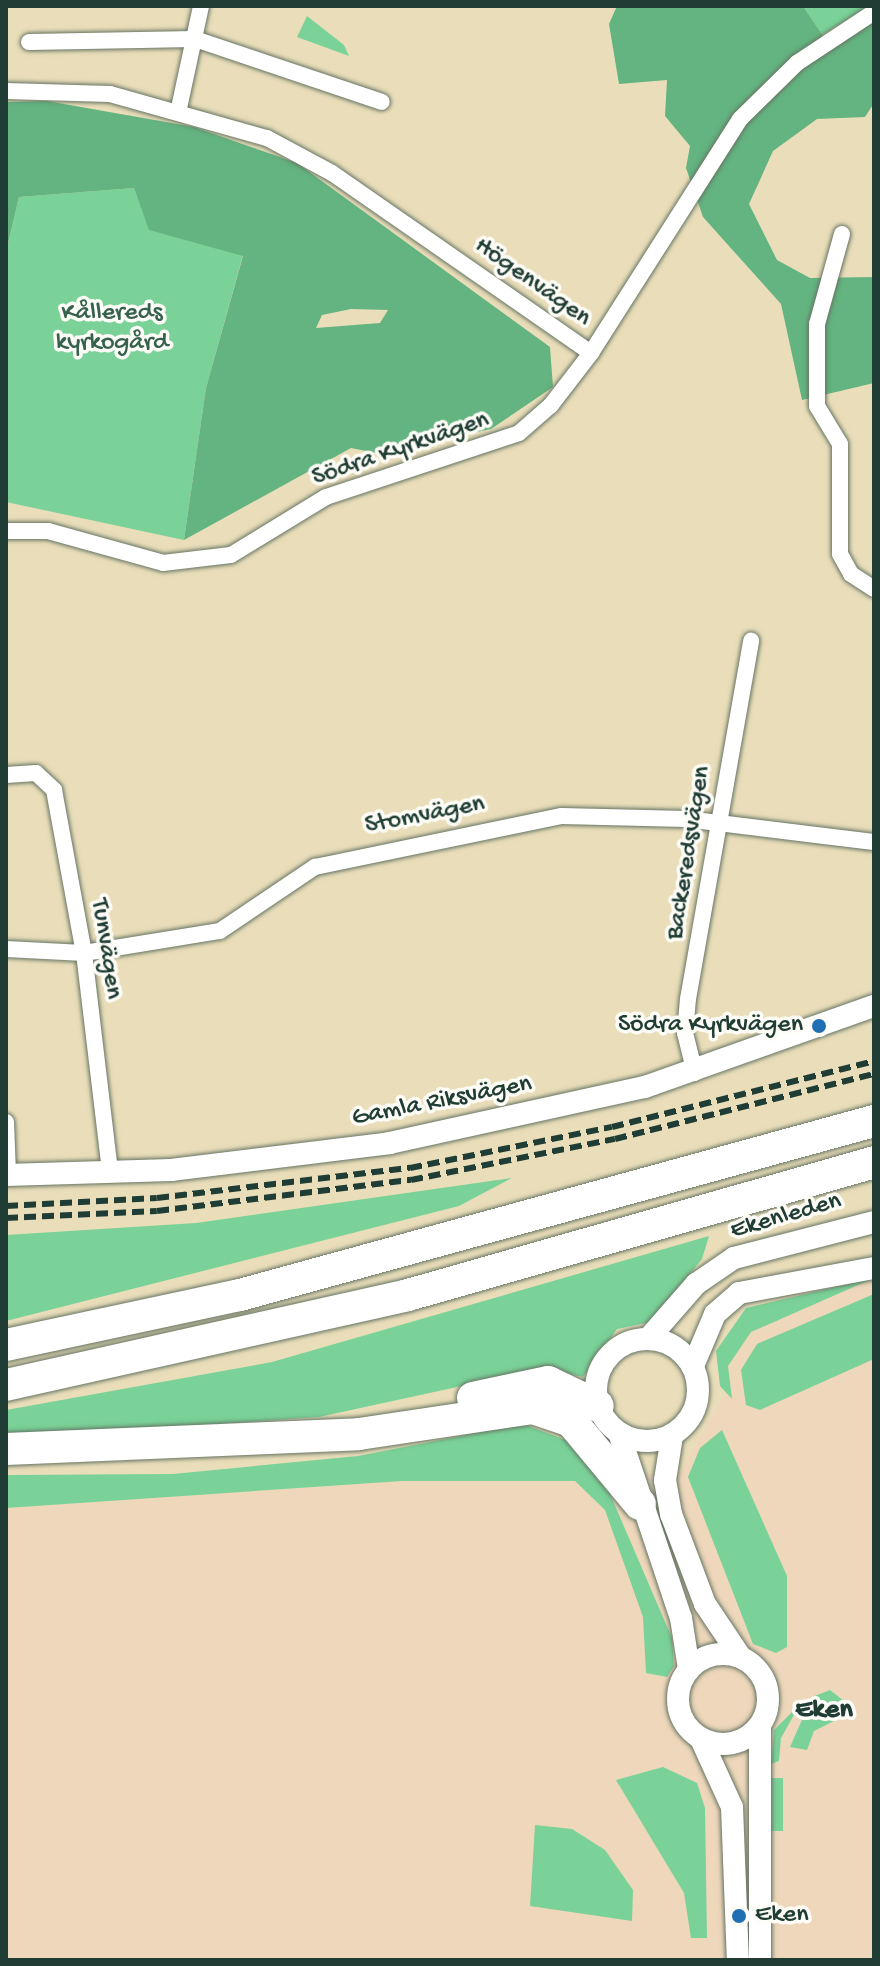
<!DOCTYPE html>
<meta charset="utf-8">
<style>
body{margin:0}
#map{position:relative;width:880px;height:1966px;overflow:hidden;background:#eadeba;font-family:"Gochi Hand",sans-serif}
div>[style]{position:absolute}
.built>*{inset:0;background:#eed7bb}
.green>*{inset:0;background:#7ad298;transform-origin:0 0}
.forest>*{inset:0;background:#63b480}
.roads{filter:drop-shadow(0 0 2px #667563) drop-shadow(0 0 2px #667563)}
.minor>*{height:16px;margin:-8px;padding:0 8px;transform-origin:8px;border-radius:8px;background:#fff}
.tertiary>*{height:22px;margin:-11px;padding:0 11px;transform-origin:11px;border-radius:11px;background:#fff}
.tertiary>.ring{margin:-11px;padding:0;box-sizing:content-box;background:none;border:22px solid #fff;border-radius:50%}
.motorway>*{height:32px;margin:-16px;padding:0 16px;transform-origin:16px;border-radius:16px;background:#fff}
.rail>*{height:6px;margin-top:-3px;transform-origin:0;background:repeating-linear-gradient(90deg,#1f3d34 0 12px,transparent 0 18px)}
.dots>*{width:22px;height:22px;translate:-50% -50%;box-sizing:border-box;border:4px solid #fdfcf7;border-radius:50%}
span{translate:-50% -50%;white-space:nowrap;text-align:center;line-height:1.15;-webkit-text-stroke:7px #fdfcf7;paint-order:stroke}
.street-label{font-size:26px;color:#1f3d34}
.park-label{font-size:26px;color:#36624d}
.poi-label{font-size:26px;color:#1f3d34}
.right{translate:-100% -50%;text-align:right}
.left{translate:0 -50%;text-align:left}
.neighbourhood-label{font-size:28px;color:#1f3d34;font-weight:700}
.frame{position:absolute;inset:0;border:8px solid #1f3d34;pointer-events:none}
</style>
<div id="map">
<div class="built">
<div style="clip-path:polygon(874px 1278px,874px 1960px,6px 1960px,6px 1508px,402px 1481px,575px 1481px,605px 1510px,643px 1617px,646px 1672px,672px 1638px,598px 1473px,679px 1474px,728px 1389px,718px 1367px,772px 1299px)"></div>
</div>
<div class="green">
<div style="clip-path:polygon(803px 6px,869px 6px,822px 35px)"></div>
<div style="clip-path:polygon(307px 16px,344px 45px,349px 56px,297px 37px)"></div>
<div style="clip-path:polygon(134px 188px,150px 230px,243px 255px,206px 388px,184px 540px,6px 502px,6px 252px,19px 197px)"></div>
<div style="clip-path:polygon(512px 1178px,459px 1206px,6px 1321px,6px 1235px,196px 1223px)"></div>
<div style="clip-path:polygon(709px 1236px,702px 1259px,651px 1322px,617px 1329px,583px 1377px,545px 1368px,319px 1417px,6px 1439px,6px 1410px,272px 1362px)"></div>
<div style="clip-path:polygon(874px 1278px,751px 1332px,728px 1366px,732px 1399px,720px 1386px,716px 1351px,746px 1308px)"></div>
<div style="clip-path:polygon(874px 1294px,874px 1359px,760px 1410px,746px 1405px,741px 1370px,757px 1344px)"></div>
<div style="clip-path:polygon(523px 1424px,571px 1442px,607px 1487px,672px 1638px,674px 1666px,667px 1677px,646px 1673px,643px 1617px,605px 1510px,575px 1481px,402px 1481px,6px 1508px,6px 1475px,173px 1474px,358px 1456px)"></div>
<div style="clip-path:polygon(722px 1430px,787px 1576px,787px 1647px,776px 1653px,753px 1644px,688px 1477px,700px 1448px)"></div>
<div style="clip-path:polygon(830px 1690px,844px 1701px,840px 1718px,814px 1731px,807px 1750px,790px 1747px,812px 1697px)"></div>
<div style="clip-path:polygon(800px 1704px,781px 1738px,779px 1761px,771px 1764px,774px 1730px)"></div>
<div style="clip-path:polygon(663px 1767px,697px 1783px,705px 1808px,707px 1938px,691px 1938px,684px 1893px,616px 1780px)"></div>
<div style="left:771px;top:1778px;width:12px;height:53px"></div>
<div style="clip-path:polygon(535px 1825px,572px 1829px,605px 1850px,633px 1890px,632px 1921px,530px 1906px)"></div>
</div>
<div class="forest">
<div style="clip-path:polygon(617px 6px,803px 6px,829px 45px,874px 18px,874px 103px,865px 117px,817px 119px,773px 151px,749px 204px,777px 260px,810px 278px,874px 277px,874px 383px,802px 400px,781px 304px,703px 217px,686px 168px,690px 146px,665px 116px,667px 80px,619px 84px,609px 24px)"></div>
<div style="clip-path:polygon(evenodd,47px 101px,194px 127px,297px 163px,550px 347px,553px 387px,491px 429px,376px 453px,351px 448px,184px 540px,206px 388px,243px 256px,149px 230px,134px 188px,19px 197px,6px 252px,6px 102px,47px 101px,351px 309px,388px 310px,380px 323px,316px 328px,322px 315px,351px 309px)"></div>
</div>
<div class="roads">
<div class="minor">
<div style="left:29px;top:42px;width:166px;rotate:-1deg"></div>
<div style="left:195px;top:39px;width:197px;rotate:18.6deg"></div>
<div style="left:6px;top:91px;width:104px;rotate:1.7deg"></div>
<div style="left:110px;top:94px;width:163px;rotate:15.7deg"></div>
<div style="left:267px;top:138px;width:74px;rotate:28.3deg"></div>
<div style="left:332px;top:173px;width:315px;rotate:34.8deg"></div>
<div style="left:591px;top:353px;width:277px;rotate:-57.5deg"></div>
<div style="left:740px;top:119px;width:80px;rotate:-44.5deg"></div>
<div style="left:797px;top:63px;width:92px;rotate:-33.5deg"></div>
<div style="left:179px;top:108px;width:104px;rotate:-77.8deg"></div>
<div style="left:842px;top:234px;width:93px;rotate:105.5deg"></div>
<div style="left:817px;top:324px;width:82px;rotate:90deg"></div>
<div style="left:817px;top:406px;width:44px;rotate:58.8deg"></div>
<div style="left:840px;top:444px;width:110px;rotate:90deg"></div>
<div style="left:840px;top:554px;width:23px;rotate:61deg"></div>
<div style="left:851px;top:574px;width:27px;rotate:33deg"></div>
<div style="left:6px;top:531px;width:42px"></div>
<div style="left:48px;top:531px;width:119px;rotate:15.5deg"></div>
<div style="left:163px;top:563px;width:68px;rotate:-6.7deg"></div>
<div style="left:231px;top:555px;width:111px;rotate:-31.4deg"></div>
<div style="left:326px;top:497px;width:203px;rotate:-18.3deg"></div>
<div style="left:519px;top:433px;width:43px;rotate:-41.2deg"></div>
<div style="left:551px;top:405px;width:66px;rotate:-52.4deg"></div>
<div style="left:6px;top:775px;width:30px;rotate:-4deg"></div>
<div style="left:36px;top:773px;width:25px;rotate:43deg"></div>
<div style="left:54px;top:790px;width:166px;rotate:79.6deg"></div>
<div style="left:84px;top:953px;width:221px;rotate:83.2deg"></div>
<div style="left:6px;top:949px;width:78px;rotate:2.9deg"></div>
<div style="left:84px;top:953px;width:138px;rotate:-9.2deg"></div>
<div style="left:220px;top:931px;width:115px;rotate:-34deg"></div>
<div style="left:315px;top:867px;width:252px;rotate:-11.7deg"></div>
<div style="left:562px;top:816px;width:124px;rotate:1.4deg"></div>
<div style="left:686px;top:819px;width:189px;rotate:7deg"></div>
<div style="left:695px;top:1073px;width:41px;rotate:-104deg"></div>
<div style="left:685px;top:1033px;width:34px;rotate:-85deg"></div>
<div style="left:688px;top:999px;width:364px;rotate:-80deg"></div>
<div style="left:6px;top:1122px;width:53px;rotate:87.8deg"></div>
</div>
<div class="tertiary">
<div style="left:6px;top:1175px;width:165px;rotate:-1.7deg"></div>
<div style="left:171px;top:1170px;width:221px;rotate:-7deg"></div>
<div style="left:390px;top:1143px;width:261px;rotate:-12.4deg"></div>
<div style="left:645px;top:1087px;width:243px;rotate:-19.5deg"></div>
<div class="ring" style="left:596px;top:1339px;width:80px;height:80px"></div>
<div style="left:648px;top:1339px;width:73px;rotate:-48.9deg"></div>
<div style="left:696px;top:1284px;width:46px;rotate:-34.4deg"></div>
<div style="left:734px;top:1258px;width:145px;rotate:-14.4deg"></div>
<div style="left:693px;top:1366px;width:56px;rotate:-67.1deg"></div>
<div style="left:715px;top:1314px;width:32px;rotate:-41deg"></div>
<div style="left:739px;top:1293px;width:137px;rotate:-10.5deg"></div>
<div style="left:619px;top:1433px;width:195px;rotate:71.5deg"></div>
<div style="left:681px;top:1618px;width:52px;rotate:81.1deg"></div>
<div style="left:672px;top:1436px;width:45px;rotate:99deg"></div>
<div style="left:665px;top:1480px;width:35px;rotate:80deg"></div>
<div style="left:671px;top:1514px;width:96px;rotate:69.3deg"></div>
<div style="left:705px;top:1604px;width:63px;rotate:56.1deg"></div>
<div class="ring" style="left:678px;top:1654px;width:68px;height:68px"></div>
<div style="left:701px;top:1739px;width:75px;rotate:65.5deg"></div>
<div style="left:732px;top:1807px;width:153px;rotate:87.8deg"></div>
<div style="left:760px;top:1960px;width:235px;rotate:-90deg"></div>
</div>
<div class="motorway">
<div style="left:6px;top:1345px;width:239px;rotate:-12.1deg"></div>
<div style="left:240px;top:1295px;width:657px;rotate:-15.35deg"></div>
<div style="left:6px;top:1385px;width:412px;rotate:-12.6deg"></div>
<div style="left:408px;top:1295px;width:485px;rotate:-15.9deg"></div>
<div style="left:473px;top:1398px;width:77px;rotate:-12deg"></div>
<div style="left:548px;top:1382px;width:55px;rotate:25.6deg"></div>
<div style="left:6px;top:1449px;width:353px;rotate:-2.4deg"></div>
<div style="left:359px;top:1434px;width:176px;rotate:-8.5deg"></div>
<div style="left:533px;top:1408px;width:40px;rotate:18.9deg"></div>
<div style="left:571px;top:1421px;width:108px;rotate:50.3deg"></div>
</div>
</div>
<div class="rail">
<div style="left:6px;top:1206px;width:151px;rotate:-3deg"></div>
<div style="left:157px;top:1198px;width:255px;rotate:-6.8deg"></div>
<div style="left:410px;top:1168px;width:206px;rotate:-11.5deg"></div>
<div style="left:612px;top:1127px;width:270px;rotate:-14.1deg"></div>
<div style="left:6px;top:1218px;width:151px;rotate:-2.7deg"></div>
<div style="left:157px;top:1211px;width:256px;rotate:-7deg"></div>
<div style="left:411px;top:1180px;width:208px;rotate:-11.4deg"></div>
<div style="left:615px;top:1139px;width:267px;rotate:-14.1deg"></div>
</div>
<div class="dots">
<div style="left:819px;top:1026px;background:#1f6fb2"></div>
<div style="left:739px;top:1916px;background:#1f6fb2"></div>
</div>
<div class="street-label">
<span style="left:532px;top:283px;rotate:35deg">Högenvägen</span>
<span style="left:401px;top:450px;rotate:-19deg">Södra Kyrkvägen</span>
<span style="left:425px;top:816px;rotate:-11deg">Stomvägen</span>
<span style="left:690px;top:853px;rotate:-81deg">Backeredsvägen</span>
<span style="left:105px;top:949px;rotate:81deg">Tunvägen</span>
<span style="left:442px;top:1102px;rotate:-11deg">Gamla Riksvägen</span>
<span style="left:786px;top:1217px;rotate:-16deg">Ekenleden</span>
</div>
<div class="park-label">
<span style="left:112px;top:329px">Kållereds<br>kyrkogård</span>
</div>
<div class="poi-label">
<span class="right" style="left:803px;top:1026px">Södra Kyrkvägen</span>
<span class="left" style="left:755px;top:1916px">Eken</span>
</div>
<div class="neighbourhood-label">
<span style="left:824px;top:1711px">Eken</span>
</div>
<div class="frame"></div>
</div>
